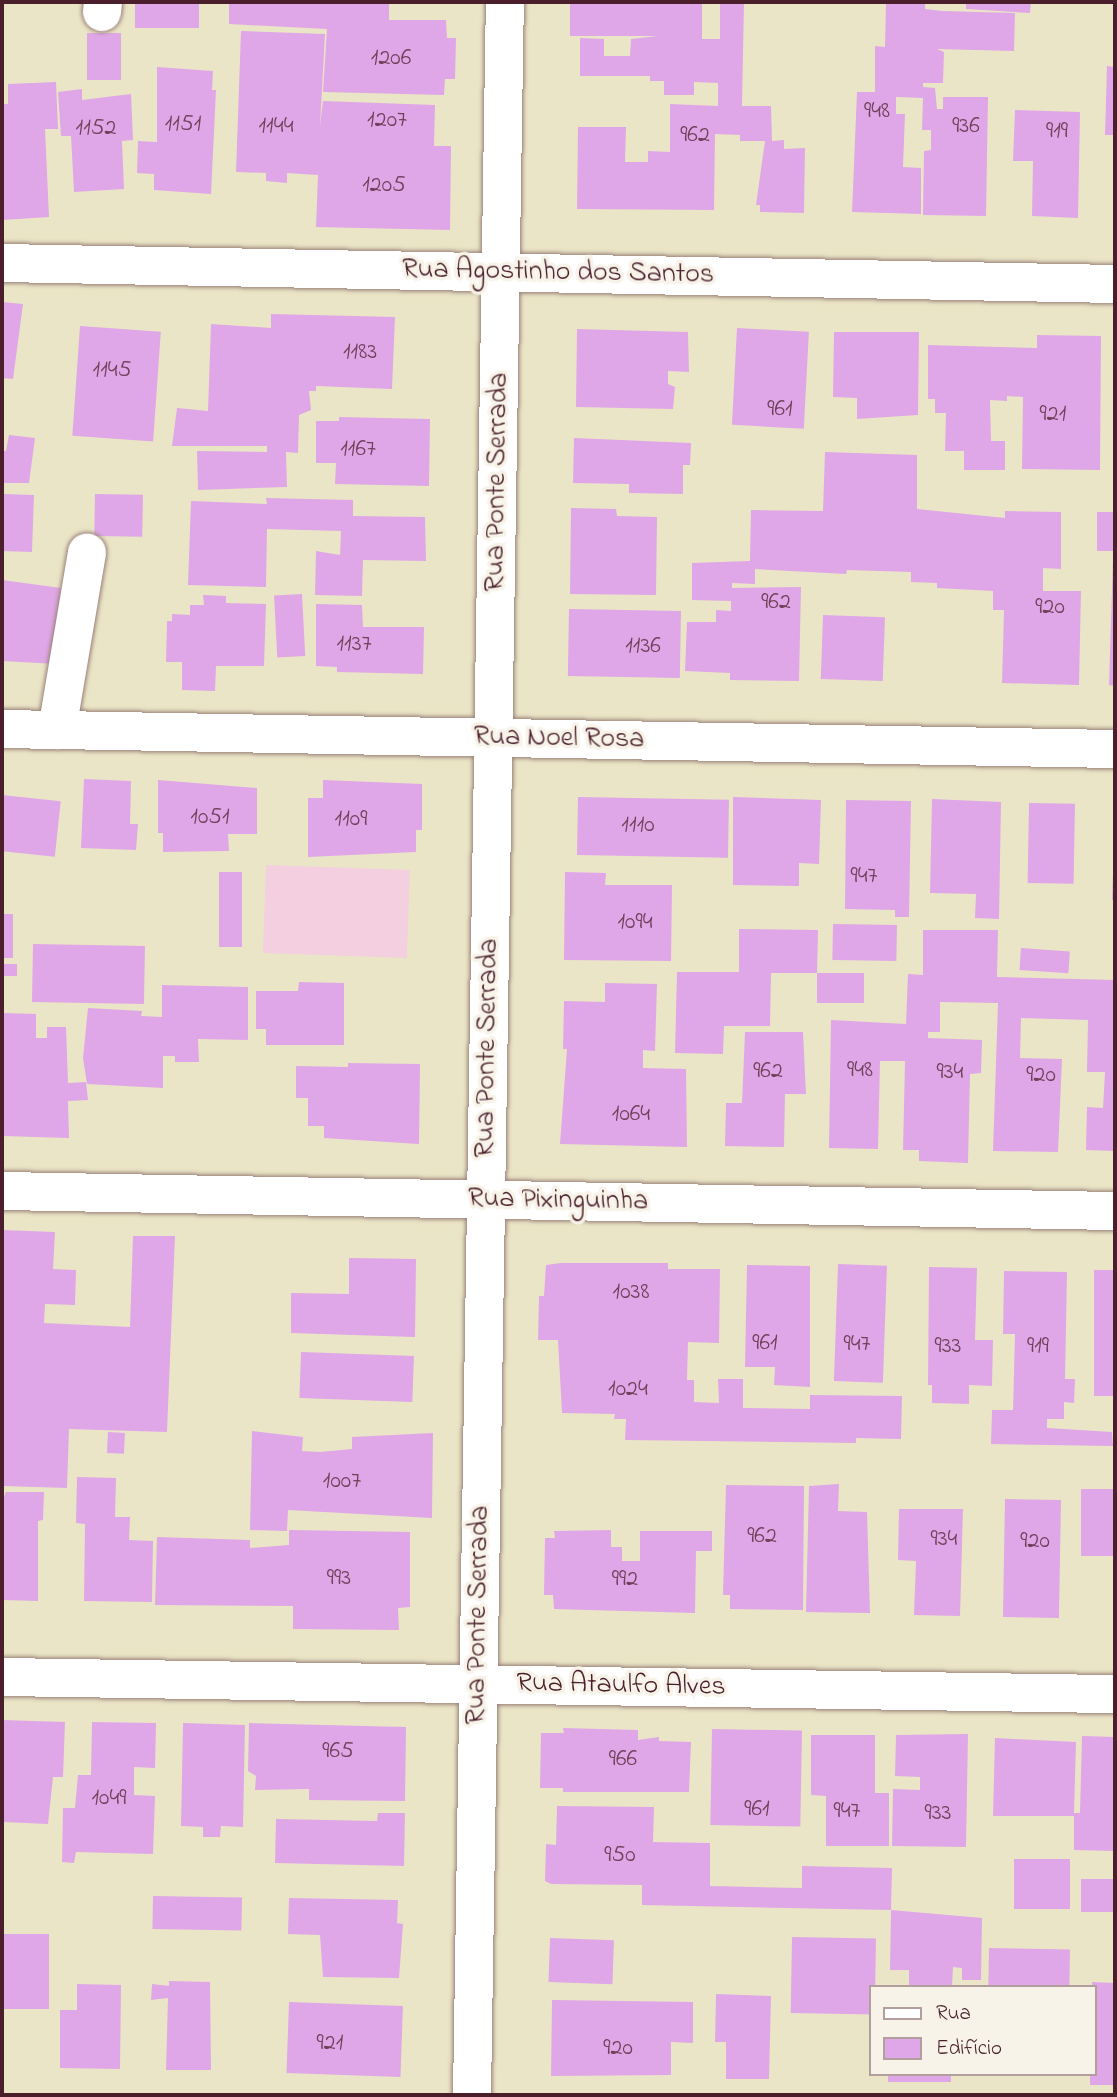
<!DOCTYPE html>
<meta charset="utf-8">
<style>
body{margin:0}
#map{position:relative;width:1117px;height:2097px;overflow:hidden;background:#ebe5c7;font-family:"Indie Flower",sans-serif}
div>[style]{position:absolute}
.built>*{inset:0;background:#f3cfdf;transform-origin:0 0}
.building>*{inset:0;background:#dfa7e7;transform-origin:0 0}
.roads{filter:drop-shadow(0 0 2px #9a8279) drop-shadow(0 0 2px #9a8279)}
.street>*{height:38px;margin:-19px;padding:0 19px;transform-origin:19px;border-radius:19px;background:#fff}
.secondary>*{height:38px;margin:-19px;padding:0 19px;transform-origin:19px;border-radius:19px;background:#fff}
span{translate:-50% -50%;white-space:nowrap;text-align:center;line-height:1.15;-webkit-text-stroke:7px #f7f3e8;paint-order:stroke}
.number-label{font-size:24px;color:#6f415a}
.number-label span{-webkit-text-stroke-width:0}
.street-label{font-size:28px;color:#4a1f2b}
.frame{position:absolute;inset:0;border:4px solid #4a1f2b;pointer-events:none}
.legend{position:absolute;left:869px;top:1985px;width:228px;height:91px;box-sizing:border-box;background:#f7f3e8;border:2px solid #b29e9c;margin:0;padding:9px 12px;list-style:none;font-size:21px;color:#4a1f2b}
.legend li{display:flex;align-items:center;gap:14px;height:35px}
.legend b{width:35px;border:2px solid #b29e9c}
</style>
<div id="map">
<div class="built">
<div style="left:266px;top:865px;width:144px;height:88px;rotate:2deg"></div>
</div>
<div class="building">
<div style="left:135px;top:2px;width:64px;height:26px"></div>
<div style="clip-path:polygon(229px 2px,389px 2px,389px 20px,446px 20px,447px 38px,456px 38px,455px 79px,445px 79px,444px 95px,323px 92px,327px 29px,229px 24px)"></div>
<div style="clip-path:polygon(570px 2px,702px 2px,702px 39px,720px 39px,720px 2px,744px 2px,742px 106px,771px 106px,772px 141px,784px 140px,784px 149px,805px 148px,804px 213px,760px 212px,760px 205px,756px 205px,765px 141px,740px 141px,740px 135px,715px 134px,714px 210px,577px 209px,578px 127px,626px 127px,625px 162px,648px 162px,648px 151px,670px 152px,670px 104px,718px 106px,718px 83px,694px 82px,694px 95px,664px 95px,664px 81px,650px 81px,650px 76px,580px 76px,580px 38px,604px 39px,604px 56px,630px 56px,631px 39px,658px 36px,570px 36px)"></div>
<div style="clip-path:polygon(886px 2px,925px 2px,925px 9px,942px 11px,1015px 13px,1014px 51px,937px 49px,944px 52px,943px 83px,923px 83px,923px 87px,935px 88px,937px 109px,943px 109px,943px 97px,988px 97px,986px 216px,923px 215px,924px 151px,931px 150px,931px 130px,922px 130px,923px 98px,896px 97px,896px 114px,905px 114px,903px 167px,921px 168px,921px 214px,852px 212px,857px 92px,875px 92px,875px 46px,885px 47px)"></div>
<div style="clip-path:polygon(966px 2px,1031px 2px,1030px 13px,966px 9px)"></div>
<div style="clip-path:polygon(241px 31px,325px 34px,320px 126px,323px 101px,435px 105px,434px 146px,451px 146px,450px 230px,316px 227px,318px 175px,287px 173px,287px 183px,266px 181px,266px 173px,236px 172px)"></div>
<div style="left:87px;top:33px;width:34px;height:47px"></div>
<div style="clip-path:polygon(1107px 66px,1115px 67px,1115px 135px,1105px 135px)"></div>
<div style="clip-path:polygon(157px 67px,213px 71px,212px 90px,216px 90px,211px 194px,154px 190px,154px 174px,137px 173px,138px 141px,157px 142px)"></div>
<div style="clip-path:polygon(56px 82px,58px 129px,45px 129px,49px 217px,2px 220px,2px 104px,8px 104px,8px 84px)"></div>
<div style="clip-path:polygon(82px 89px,82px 100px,131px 94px,133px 140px,122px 141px,124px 189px,74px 192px,71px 136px,61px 136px,58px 92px)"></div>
<div style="clip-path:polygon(1015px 110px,1080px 112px,1078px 218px,1032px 216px,1033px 161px,1013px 161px)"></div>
<div style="clip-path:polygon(2px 302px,23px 304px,13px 379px,2px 378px)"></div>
<div style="clip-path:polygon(271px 314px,395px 317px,392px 389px,316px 386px,316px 391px,309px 391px,311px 410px,299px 415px,298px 453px,286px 452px,287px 487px,198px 490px,197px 451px,267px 452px,267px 446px,172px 446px,177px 408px,208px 411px,211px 324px,271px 328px)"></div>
<div style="left:80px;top:326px;width:81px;height:110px;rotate:4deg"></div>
<div style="left:737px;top:328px;width:72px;height:97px;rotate:3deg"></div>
<div style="clip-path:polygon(577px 329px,688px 332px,689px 372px,668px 371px,668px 384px,675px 387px,673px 409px,576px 407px)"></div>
<div style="clip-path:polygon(834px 332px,919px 332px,918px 415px,857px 419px,857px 398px,833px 397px)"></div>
<div style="clip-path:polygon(1037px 335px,1101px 336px,1100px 470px,1022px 469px,1023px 397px,1007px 396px,1007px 401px,990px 400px,991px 441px,1005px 441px,1005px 470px,964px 470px,964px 451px,945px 451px,946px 413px,935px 413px,935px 399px,928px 399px,928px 345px,1037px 348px)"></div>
<div style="clip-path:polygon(339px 417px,430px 419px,429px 486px,335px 484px,336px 463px,316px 463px,316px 421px,339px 421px)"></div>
<div style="clip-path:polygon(9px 435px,35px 438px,29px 483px,2px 483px,2px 451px,6px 451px)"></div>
<div style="clip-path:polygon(574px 438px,691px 443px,690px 465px,683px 465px,683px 494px,629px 493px,629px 484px,573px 483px)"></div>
<div style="clip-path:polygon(825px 452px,917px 455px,917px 509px,1005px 518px,1005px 511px,1061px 512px,1061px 569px,1043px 568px,1043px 591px,1081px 591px,1079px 685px,1002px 683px,1004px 610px,993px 610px,993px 591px,937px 588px,937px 583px,911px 582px,911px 572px,847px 570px,846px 574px,755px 569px,755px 584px,732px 583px,732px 588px,801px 587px,799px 681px,730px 680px,730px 673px,685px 671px,687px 622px,716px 622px,716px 610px,731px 611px,731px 601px,692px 600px,692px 563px,750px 561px,751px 510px,823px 511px)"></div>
<div style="left:2px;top:494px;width:32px;height:57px;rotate:2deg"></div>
<div style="left:95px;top:494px;width:48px;height:42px;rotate:1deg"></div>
<div style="clip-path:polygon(266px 498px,353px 500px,353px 516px,425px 517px,426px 561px,363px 560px,362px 596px,315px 595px,316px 551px,340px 555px,341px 531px,267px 529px,266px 587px,188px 585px,191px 501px,267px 504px)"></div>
<div style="clip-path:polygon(571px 508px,616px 509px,617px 516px,657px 517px,656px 595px,570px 594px)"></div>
<div style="left:1097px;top:512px;width:18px;height:39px"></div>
<div style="clip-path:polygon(1113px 557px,1115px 557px,1115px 686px,1109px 685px)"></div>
<div style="clip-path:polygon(2px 580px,61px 588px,56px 664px,2px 661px)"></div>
<div style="left:302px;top:594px;width:62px;height:28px;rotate:87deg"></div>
<div style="clip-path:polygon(203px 595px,226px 596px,226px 603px,266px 604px,264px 666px,216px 666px,215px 691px,182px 690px,182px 662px,166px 662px,167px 621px,172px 621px,172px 614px,190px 615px,190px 605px,204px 605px)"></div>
<div style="clip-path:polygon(316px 604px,362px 605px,363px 627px,424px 627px,423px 674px,337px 672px,337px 667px,316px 666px)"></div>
<div style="left:569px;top:609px;width:112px;height:67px;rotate:1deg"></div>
<div style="left:823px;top:615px;width:62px;height:64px;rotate:2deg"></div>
<div style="clip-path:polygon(84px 779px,131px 781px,130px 824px,138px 824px,136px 850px,81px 848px)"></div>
<div style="clip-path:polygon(158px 780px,257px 788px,257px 834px,228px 834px,229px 851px,163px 852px,163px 833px,158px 833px)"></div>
<div style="clip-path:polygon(323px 780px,422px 784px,422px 830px,416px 830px,416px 852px,308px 857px,308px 798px,323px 798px)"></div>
<div style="left:2px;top:795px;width:59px;height:56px;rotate:6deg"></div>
<div style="left:578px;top:797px;width:151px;height:58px;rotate:1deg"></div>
<div style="clip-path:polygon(733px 797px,821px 800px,819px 864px,799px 863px,799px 886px,733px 885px)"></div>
<div style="clip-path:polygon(932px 799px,1001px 802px,999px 919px,975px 918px,976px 894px,930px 893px)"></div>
<div style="clip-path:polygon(846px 800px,911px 801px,909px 917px,895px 917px,895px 910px,845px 909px)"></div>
<div style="left:1029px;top:803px;width:46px;height:80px;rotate:1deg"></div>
<div style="left:219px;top:872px;width:23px;height:75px"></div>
<div style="clip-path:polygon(565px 872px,606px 873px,605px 885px,672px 885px,671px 961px,564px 960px)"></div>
<div style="clip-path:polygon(1113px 873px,1115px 873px,1115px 900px,1112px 900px)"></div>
<div style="left:2px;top:914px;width:11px;height:44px"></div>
<div style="left:833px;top:924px;width:64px;height:36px;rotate:1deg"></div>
<div style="clip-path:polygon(739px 929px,818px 930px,817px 973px,771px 973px,770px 1026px,724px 1026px,723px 1054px,675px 1053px,677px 972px,739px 972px)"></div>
<div style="clip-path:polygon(923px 930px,998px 930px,997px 977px,1115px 980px,1115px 1151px,1086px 1150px,1087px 1107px,1103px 1108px,1105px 1072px,1087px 1072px,1088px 1020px,1021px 1018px,1020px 1058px,1062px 1059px,1058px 1152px,993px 1151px,998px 1003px,940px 1002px,940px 1032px,928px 1032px,928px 1038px,982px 1040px,981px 1073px,970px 1074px,968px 1163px,919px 1161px,919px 1150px,903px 1150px,905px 1061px,880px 1061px,878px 1149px,829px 1148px,831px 1020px,906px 1024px,908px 974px,923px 975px)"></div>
<div style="left:33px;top:944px;width:112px;height:58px;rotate:1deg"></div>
<div style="left:1021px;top:948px;width:49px;height:22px;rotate:4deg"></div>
<div style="left:2px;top:964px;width:15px;height:12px"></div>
<div style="left:817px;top:973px;width:47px;height:30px"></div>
<div style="clip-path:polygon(299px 982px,344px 983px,344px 1045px,266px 1045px,266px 1029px,256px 1029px,256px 991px,298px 991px)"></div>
<div style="clip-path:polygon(605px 983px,657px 984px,655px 1051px,643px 1050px,643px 1068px,686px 1069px,687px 1147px,560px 1144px,567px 1049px,563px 1049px,564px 1001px,605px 1002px)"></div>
<div style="clip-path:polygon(162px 985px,248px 987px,248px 1040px,198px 1039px,199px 1062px,175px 1062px,175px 1056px,163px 1056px,163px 1088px,87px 1084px,83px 1058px,88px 1008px,142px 1011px,141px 1016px,162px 1017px)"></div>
<div style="clip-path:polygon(2px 1013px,36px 1014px,36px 1038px,47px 1038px,47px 1027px,66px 1027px,68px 1083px,86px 1082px,88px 1100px,68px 1101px,69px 1138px,2px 1136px)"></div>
<div style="clip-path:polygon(745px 1032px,803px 1032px,806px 1094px,785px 1094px,784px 1147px,725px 1146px,726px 1103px,742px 1103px)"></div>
<div style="clip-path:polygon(348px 1063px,420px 1064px,419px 1144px,324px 1138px,324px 1126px,308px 1126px,308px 1098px,296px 1098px,296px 1066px,348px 1067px)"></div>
<div style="clip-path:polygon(2px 1230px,55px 1232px,53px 1269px,76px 1270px,75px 1305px,45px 1304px,44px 1323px,130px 1327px,133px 1236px,175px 1236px,167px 1432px,69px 1429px,67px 1488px,2px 1486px)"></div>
<div style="clip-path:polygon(349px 1258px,416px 1259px,415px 1337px,291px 1333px,291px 1293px,349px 1294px)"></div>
<div style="clip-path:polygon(561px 1263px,668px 1263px,668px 1269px,720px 1269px,719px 1343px,688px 1342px,687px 1380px,694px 1380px,694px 1402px,719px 1403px,718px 1379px,743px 1379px,743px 1408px,810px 1409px,810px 1395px,902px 1396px,901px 1439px,856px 1438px,856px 1443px,625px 1440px,626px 1419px,614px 1419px,615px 1414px,562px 1413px,558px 1340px,538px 1340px,539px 1296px,544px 1296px,546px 1265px)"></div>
<div style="left:838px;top:1264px;width:49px;height:117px;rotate:2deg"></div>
<div style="clip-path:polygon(747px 1265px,810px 1266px,810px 1387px,774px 1385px,775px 1367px,745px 1367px)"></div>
<div style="clip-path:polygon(929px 1267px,977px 1268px,975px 1340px,993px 1340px,992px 1386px,969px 1385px,969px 1404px,932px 1403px,932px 1385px,928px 1385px)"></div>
<div style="left:1094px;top:1270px;width:21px;height:126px"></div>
<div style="clip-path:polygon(1004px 1271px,1067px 1272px,1065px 1379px,1075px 1379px,1074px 1403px,1064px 1402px,1064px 1419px,1047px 1419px,1047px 1428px,1112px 1432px,1113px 1446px,991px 1444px,992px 1410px,1013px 1410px,1015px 1334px,1003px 1334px)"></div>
<div style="left:301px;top:1352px;width:113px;height:46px;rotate:2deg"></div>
<div style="clip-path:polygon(252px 1431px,303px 1437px,302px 1451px,320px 1452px,352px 1449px,352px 1437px,433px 1433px,432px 1518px,288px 1510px,287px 1531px,250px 1530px)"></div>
<div style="left:108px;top:1432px;width:17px;height:21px;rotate:3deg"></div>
<div style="clip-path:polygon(77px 1477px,116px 1478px,115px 1517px,130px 1517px,129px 1540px,153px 1541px,152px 1602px,84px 1601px,85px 1524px,76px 1523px)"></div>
<div style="clip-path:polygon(839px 1484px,838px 1511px,867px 1512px,870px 1613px,806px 1612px,809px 1486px)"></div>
<div style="clip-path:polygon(726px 1485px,804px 1486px,803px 1610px,730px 1609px,730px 1595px,723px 1595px)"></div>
<div style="left:1081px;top:1489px;width:34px;height:67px"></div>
<div style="clip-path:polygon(6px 1492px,44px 1492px,43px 1520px,38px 1521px,38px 1601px,2px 1600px,2px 1501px)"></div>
<div style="left:1005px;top:1499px;width:56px;height:118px;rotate:1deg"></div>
<div style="clip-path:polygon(899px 1509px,963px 1509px,960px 1616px,914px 1615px,916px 1561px,898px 1560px)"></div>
<div style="clip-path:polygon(289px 1530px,410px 1532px,410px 1607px,398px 1608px,399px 1630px,293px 1629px,293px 1606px,155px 1605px,157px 1537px,250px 1540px,250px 1548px,289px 1545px)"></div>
<div style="clip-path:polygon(611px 1530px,611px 1547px,622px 1547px,622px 1561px,640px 1561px,640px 1531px,712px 1531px,712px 1551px,696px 1551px,695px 1613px,554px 1609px,553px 1595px,544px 1595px,545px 1538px,555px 1538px,554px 1531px)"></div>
<div style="clip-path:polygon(2px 1720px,65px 1722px,63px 1777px,53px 1777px,48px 1824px,3px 1822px)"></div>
<div style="clip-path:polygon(92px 1722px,156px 1723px,155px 1768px,134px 1767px,134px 1795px,155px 1796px,153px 1854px,76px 1852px,74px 1863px,62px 1862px,63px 1808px,75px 1808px,78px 1775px,91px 1775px)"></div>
<div style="clip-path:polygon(183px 1723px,245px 1725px,243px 1827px,221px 1826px,220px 1837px,203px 1837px,203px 1827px,181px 1826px)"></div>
<div style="clip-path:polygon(249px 1723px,406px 1727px,405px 1801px,309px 1800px,309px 1789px,255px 1790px,256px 1776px,248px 1771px)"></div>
<div style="clip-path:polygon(563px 1728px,638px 1730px,638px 1740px,659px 1737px,659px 1741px,691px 1742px,689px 1792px,563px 1792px,563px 1788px,540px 1788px,541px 1733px,564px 1733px)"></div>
<div style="left:712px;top:1729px;width:90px;height:96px;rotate:1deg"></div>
<div style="clip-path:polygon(968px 1734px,966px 1847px,892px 1846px,893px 1789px,920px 1790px,920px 1777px,895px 1776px,896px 1735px)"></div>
<div style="clip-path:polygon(811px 1735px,875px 1735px,875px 1793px,889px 1793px,889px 1846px,826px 1846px,826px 1796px,811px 1795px)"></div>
<div style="clip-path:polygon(1082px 1736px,1115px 1737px,1115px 1851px,1074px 1850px,1074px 1816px,993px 1816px,995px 1738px,1076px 1742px,1074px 1813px,1080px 1813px)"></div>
<div style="clip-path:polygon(557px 1806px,654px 1807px,653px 1842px,710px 1843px,710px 1886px,802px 1888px,802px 1866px,892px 1868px,891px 1910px,642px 1905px,642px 1885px,551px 1884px,545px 1881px,546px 1844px,556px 1845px)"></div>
<div style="clip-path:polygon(378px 1813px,405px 1813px,404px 1866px,275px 1863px,276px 1819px,377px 1821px)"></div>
<div style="left:1014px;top:1859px;width:56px;height:50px"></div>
<div style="left:1081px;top:1879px;width:34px;height:33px"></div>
<div style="left:153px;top:1896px;width:89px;height:33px;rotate:1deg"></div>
<div style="clip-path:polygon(289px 1898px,398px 1900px,397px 1923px,403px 1924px,399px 1978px,323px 1977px,320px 1935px,288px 1934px)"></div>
<div style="clip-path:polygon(891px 1910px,982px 1918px,981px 1980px,962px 1980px,962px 1968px,953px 1967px,952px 1987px,909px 1987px,909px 1970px,890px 1970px)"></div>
<div style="left:2px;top:1934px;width:47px;height:75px"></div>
<div style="left:792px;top:1937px;width:84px;height:76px;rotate:1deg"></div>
<div style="left:550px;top:1938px;width:64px;height:44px;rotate:2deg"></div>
<div style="left:989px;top:1948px;width:81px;height:39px;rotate:1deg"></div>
<div style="clip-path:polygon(169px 1981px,210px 1982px,211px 2070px,166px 2070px,168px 1998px,151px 2000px,152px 1984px,169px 1986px)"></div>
<div style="clip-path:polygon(1092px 1982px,1115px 1983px,1115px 2085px,1090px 2085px,1090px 2074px,1094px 2074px)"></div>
<div style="clip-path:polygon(77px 1984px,121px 1985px,120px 2069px,60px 2068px,60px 2010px,77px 2010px)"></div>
<div style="clip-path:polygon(716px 1994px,771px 1996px,769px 2079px,726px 2079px,726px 2042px,715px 2042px)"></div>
<div style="clip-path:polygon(552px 2000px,693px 2002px,693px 2043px,671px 2042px,671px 2075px,551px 2076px)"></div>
<div style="left:289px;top:2002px;width:114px;height:71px;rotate:2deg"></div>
<div style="left:888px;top:2074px;width:63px;height:8px"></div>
</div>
<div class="roads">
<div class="street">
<div style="left:102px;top:12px;width:10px;rotate:-84deg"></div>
<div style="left:2px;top:263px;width:1113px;rotate:1.08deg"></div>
<div style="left:2px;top:729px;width:1113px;rotate:1.03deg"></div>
<div style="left:57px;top:730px;width:180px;rotate:-80.4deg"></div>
<div style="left:2px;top:1191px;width:1113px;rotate:1.03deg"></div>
<div style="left:2px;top:1677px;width:1113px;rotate:0.88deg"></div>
</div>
<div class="secondary">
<div style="left:472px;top:2095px;width:2093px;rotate:-89.1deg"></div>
</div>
</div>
<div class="number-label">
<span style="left:391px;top:59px">1206</span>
<span style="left:877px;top:112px">948</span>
<span style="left:387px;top:121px">1207</span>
<span style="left:183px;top:125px">1151</span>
<span style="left:276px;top:127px">1144</span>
<span style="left:966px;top:127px">936</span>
<span style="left:96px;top:129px">1152</span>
<span style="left:1057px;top:132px">919</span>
<span style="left:695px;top:136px">962</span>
<span style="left:384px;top:186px">1205</span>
<span style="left:360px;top:353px">1183</span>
<span style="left:112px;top:371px">1145</span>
<span style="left:780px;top:410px">961</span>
<span style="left:1053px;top:415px">921</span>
<span style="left:358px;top:450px">1167</span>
<span style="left:776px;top:603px">962</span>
<span style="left:1050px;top:608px">920</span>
<span style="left:354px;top:645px">1137</span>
<span style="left:643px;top:647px">1136</span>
<span style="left:210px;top:818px">1051</span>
<span style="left:351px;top:820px">1109</span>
<span style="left:638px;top:826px">1110</span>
<span style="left:864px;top:877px">947</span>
<span style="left:635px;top:923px">1094</span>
<span style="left:860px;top:1071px">948</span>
<span style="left:768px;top:1072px">962</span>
<span style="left:950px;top:1073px">934</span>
<span style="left:1041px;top:1076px">920</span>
<span style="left:631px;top:1115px">1064</span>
<span style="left:631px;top:1293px">1038</span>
<span style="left:765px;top:1344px">961</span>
<span style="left:857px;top:1345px">947</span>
<span style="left:948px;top:1347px">933</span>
<span style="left:1038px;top:1347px">919</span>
<span style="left:628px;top:1390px">1024</span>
<span style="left:342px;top:1482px">1007</span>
<span style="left:762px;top:1537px">962</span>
<span style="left:944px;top:1540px">934</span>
<span style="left:1035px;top:1542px">920</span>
<span style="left:339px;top:1579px">993</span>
<span style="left:625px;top:1580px">992</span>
<span style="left:338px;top:1752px">965</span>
<span style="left:623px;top:1760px">966</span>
<span style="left:109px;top:1799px">1049</span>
<span style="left:757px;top:1810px">961</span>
<span style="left:847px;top:1812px">947</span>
<span style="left:938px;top:1814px">933</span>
<span style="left:620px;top:1856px">950</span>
<span style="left:330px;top:2044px">921</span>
<span style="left:618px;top:2049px">920</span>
</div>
<div class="street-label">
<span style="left:558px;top:273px;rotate:1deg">Rua Agostinho dos Santos</span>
<span style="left:498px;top:482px;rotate:-89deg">Rua Ponte Serrada</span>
<span style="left:559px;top:739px;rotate:1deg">Rua Noel Rosa</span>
<span style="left:488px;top:1048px;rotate:-89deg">Rua Ponte Serrada</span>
<span style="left:558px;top:1201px;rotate:1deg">Rua Pixinguinha</span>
<span style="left:479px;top:1615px;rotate:-89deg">Rua Ponte Serrada</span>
<span style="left:621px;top:1686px;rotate:1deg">Rua Ataulfo Alves</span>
</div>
<div class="frame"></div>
<ul class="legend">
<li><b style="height:9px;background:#fff"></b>Rua</li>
<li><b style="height:19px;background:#dfa7e7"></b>Edifício</li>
</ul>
</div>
